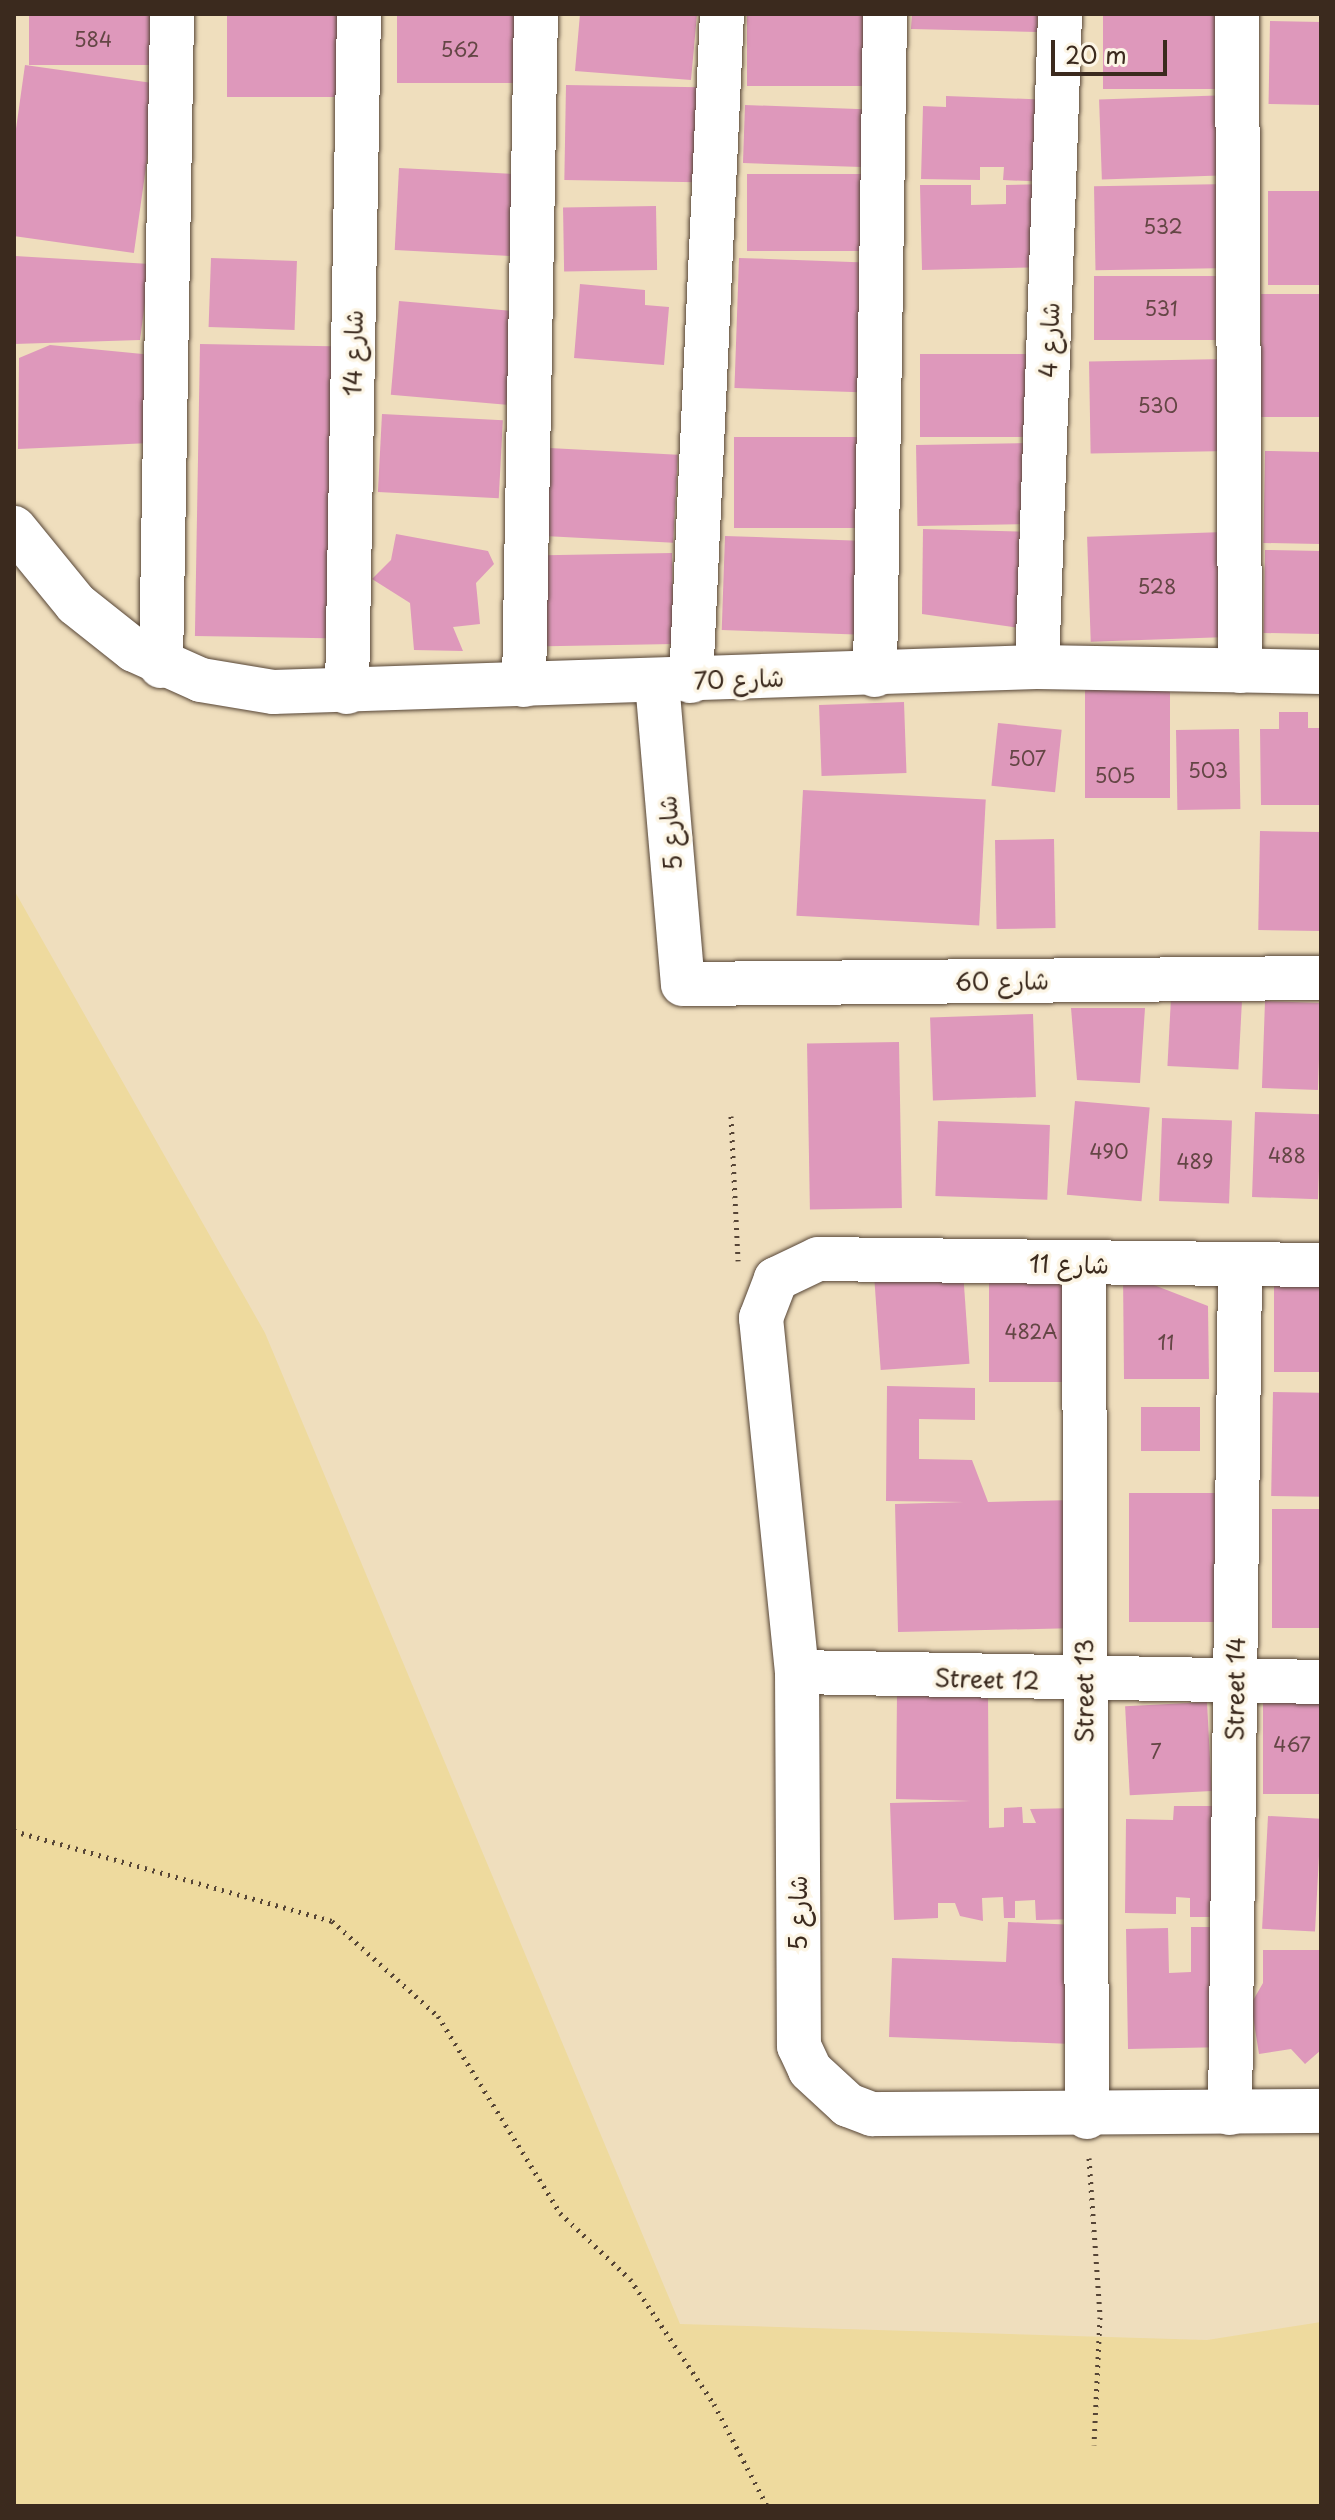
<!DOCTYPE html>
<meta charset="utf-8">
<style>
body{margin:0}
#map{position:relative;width:1335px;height:2520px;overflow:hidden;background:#efdebd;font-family:"Playpen Sans","Playpen Sans Arabic",sans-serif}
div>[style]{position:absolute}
.sand>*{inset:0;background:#eeda9e}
.building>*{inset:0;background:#de98bb;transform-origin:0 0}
.path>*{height:5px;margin-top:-2.5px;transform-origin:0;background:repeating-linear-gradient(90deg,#564536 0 2px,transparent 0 8px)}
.roads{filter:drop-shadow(0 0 2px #564536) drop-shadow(0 0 2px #564536)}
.minor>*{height:44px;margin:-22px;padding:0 22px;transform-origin:22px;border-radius:22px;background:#fff}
span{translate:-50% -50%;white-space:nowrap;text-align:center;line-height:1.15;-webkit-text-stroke:7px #fcf5e5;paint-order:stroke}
.number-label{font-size:20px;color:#644645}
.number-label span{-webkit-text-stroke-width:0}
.street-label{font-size:24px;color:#3b2a1e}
.frame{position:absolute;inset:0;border:16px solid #3b2a1e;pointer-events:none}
.scale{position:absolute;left:1051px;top:40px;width:116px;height:36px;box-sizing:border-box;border:4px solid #3b2a1e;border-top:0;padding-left:10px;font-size:24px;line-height:28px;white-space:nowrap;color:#3b2a1e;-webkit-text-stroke:6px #fcf5e5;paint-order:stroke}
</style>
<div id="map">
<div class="sand">
<div style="clip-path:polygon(14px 890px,265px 1333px,680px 2324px,1207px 2340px,1321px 2322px,1321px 2506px,14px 2506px)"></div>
</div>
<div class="building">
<div style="left:29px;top:14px;width:131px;height:51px"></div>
<div style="left:227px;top:14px;width:119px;height:83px"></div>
<div style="left:397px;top:14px;width:129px;height:69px"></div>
<div style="clip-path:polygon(580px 14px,697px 14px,691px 80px,575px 71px)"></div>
<div style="left:747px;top:14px;width:127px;height:72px"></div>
<div style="clip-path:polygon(912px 14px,1038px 14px,1037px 32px,911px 29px)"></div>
<div style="left:1103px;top:14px;width:125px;height:75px"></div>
<div style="left:1270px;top:21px;width:51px;height:83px;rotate:1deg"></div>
<div style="left:25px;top:65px;width:134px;height:171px;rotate:8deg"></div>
<div style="left:566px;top:85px;width:133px;height:95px;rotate:1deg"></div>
<div style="left:1231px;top:95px;width:80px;height:132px;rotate:88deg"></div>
<div style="clip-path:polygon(946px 96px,1054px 100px,1051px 182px,1003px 180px,1004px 167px,980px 167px,980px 180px,921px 179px,923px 106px,946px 107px)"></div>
<div style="left:745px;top:105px;width:126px;height:58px;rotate:2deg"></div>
<div style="left:399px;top:168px;width:122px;height:82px;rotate:3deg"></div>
<div style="left:747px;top:174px;width:131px;height:77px"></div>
<div style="clip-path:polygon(1050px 184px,1052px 267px,922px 270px,920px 185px,971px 185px,971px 205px,1006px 204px,1006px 185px)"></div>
<div style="left:1229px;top:184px;width:84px;height:135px;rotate:89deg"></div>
<div style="left:1321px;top:191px;width:94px;height:53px;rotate:90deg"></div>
<div style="left:656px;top:206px;width:64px;height:93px;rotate:89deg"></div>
<div style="clip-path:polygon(15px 256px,150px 264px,140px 340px,14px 344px)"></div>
<div style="left:211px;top:258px;width:86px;height:69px;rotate:2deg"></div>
<div style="left:739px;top:258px;width:133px;height:130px;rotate:2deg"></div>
<div style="left:1228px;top:276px;width:64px;height:134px;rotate:90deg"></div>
<div style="clip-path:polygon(580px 284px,645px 290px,645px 305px,669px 307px,664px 365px,574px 358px)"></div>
<div style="left:1321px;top:294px;width:123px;height:60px;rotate:90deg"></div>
<div style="left:399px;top:301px;width:116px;height:94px;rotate:5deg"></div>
<div style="left:200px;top:344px;width:132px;height:292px;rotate:1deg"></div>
<div style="clip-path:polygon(50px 345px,153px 355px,150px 443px,18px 449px,19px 358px)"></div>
<div style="left:920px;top:354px;width:122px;height:83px"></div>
<div style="left:1227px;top:359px;width:92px;height:138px;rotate:89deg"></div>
<div style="left:382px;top:414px;width:121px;height:78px;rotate:3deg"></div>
<div style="left:734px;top:437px;width:134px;height:91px"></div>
<div style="left:1036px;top:443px;width:81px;height:120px;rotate:89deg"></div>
<div style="left:549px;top:448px;width:129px;height:88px;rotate:3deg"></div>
<div style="left:1265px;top:451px;width:56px;height:92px;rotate:1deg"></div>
<div style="clip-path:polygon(923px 529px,1037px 532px,1033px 630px,922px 614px)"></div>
<div style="left:1224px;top:532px;width:105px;height:137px;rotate:88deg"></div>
<div style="clip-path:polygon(396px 534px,488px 551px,494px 564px,476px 583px,480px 624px,453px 627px,463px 651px,414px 650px,410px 603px,372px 579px,391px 560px)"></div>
<div style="left:725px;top:536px;width:141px;height:94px;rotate:2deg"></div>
<div style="left:1265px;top:550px;width:56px;height:83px;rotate:1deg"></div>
<div style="left:672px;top:553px;width:91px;height:127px;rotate:89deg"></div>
<div style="left:1085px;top:674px;width:85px;height:124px"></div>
<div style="left:904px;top:702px;width:71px;height:85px;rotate:88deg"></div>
<div style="clip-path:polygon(1279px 712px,1308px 712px,1308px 728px,1321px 728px,1321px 805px,1261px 805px,1260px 729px,1279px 729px)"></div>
<div style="left:998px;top:723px;width:64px;height:63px;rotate:6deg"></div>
<div style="left:1239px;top:729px;width:80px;height:63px;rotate:89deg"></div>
<div style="left:803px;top:790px;width:183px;height:126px;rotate:3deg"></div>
<div style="left:1260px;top:831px;width:61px;height:99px;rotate:1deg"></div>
<div style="left:1054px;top:839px;width:89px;height:59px;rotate:89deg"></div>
<div style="left:1171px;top:998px;width:71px;height:68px;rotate:3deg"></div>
<div style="left:1265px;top:1001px;width:56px;height:87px;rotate:2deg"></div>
<div style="clip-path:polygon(1071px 1008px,1145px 1008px,1140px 1083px,1077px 1080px)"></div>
<div style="left:1033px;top:1014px;width:83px;height:103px;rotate:88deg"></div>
<div style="left:899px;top:1042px;width:166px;height:92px;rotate:89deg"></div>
<div style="left:1075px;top:1101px;width:75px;height:94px;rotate:5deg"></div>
<div style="left:1255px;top:1112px;width:66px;height:85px;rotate:2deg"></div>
<div style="left:1162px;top:1118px;width:70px;height:83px;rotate:2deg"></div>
<div style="left:938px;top:1121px;width:112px;height:75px;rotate:2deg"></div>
<div style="left:963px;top:1271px;width:93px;height:89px;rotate:86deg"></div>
<div style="clip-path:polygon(1123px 1273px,1208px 1306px,1209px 1379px,1124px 1379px)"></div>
<div style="left:989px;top:1279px;width:84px;height:103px"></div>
<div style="left:1274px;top:1280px;width:47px;height:92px"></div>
<div style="clip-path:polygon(887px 1386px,975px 1388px,975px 1420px,919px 1419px,919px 1459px,972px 1460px,988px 1502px,1076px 1500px,1079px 1628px,898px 1632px,895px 1504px,964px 1502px,886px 1501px)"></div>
<div style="left:1273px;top:1392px;width:48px;height:104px;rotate:1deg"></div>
<div style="left:1141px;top:1407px;width:59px;height:44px"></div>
<div style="left:1230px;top:1493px;width:129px;height:101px;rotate:90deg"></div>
<div style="left:1321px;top:1509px;width:119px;height:49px;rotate:90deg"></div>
<div style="clip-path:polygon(897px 1693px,988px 1694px,989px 1828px,1004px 1827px,1004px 1808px,1022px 1807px,1023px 1823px,1036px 1823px,1030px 1809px,1077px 1808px,1080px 1919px,1036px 1920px,1035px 1900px,1015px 1901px,1015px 1918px,1004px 1918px,1003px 1897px,982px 1898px,983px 1921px,960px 1916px,955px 1903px,938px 1903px,938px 1918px,894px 1920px,890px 1803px,971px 1801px,896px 1799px)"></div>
<div style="left:1263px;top:1694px;width:58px;height:100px"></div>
<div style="left:1207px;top:1702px;width:89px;height:82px;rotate:87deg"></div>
<div style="clip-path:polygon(1174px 1806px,1216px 1806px,1229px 1917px,1190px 1917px,1190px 1898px,1176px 1897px,1176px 1914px,1125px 1913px,1126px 1819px,1173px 1820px)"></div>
<div style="left:1268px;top:1816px;width:53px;height:113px;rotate:3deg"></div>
<div style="clip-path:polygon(1008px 1922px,1076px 1925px,1072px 2044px,889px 2037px,892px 1958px,1006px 1962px)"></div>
<div style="clip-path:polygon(1191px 1927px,1226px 1927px,1229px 2047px,1128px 2049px,1126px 1929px,1168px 1928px,1169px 1973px,1191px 1972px)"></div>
<div style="clip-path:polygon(1263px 1950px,1321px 1950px,1321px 2050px,1305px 2064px,1291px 2049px,1259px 2054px,1251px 2004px,1263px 1983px)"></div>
</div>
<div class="path">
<div style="left:731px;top:1116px;width:145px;rotate:87.2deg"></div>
<div style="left:14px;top:1831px;width:330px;rotate:15.8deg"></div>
<div style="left:332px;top:1921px;width:142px;rotate:41.9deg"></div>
<div style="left:438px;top:2016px;width:232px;rotate:58.2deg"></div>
<div style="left:560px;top:2213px;width:96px;rotate:43.3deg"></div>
<div style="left:630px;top:2279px;width:151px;rotate:56.1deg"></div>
<div style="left:714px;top:2404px;width:115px;rotate:62.5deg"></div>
<div style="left:1089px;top:2158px;width:159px;rotate:86deg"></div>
<div style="left:1100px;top:2317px;width:128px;rotate:92.7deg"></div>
</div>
<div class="roads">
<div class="minor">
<div style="left:1237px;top:14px;width:657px;rotate:89.74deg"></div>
<div style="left:14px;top:528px;width:98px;rotate:50.8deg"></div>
<div style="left:76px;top:604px;width:74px;rotate:38.4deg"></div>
<div style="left:134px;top:650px;width:73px;rotate:24.1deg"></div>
<div style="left:201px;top:680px;width:73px;rotate:9.5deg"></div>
<div style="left:273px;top:692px;width:764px;rotate:-1.87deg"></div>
<div style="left:1037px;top:667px;width:284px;rotate:1deg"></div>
<div style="left:161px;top:666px;width:652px;rotate:-89.03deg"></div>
<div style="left:1037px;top:667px;width:653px;rotate:-87.98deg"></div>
<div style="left:875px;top:675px;width:661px;rotate:-89.13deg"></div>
<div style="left:691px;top:681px;width:668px;rotate:-87.34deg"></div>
<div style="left:657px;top:682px;width:303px;rotate:85.1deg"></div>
<div style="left:683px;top:984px;width:638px;rotate:-0.54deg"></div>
<div style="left:524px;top:685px;width:671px;rotate:-88.98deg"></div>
<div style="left:347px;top:692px;width:678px;rotate:-88.99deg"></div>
<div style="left:1084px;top:1265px;width:852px;rotate:89.8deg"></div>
<div style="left:1321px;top:1265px;width:503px;rotate:-179.32deg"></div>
<div style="left:818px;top:1259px;width:47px;rotate:154.5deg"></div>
<div style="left:776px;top:1279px;width:42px;rotate:111deg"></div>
<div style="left:761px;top:1318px;width:356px;rotate:84.2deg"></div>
<div style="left:797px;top:1672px;width:374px;rotate:89.7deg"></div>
<div style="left:799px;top:2046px;width:26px;rotate:65deg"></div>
<div style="left:810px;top:2070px;width:52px;rotate:42.6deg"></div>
<div style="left:848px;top:2105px;width:26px;rotate:21deg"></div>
<div style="left:872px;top:2114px;width:449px;rotate:-0.4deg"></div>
<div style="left:797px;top:1672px;width:524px;rotate:1.09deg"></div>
<div style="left:1230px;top:2113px;width:848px;rotate:-89.32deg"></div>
</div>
</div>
<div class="number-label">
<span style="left:93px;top:39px">584</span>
<span style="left:460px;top:49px">562</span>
<span style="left:1163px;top:226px">532</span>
<span style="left:1161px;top:308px">531</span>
<span style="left:1158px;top:405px">530</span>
<span style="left:1157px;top:586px">528</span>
<span style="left:1027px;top:758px">507</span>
<span style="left:1208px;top:770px">503</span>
<span style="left:1115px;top:775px">505</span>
<span style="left:1109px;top:1151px">490</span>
<span style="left:1287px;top:1155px">488</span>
<span style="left:1195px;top:1161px">489</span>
<span style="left:1031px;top:1331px">482A</span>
<span style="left:1166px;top:1342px">11</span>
<span style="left:1292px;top:1744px">467</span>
<span style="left:1156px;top:1751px">7</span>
</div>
<div class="street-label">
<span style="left:1049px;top:340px;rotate:-88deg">شارع 4</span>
<span style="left:353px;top:353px;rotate:-89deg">شارع 14</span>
<span style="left:739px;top:679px;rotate:-2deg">شارع 70</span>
<span style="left:670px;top:833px;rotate:-95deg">شارع 5</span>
<span style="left:1002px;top:981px;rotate:-1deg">شارع 60</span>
<span style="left:1069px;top:1264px;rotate:1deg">شارع 11</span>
<span style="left:987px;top:1679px;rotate:2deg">Street 12</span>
<span style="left:1235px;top:1689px;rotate:-89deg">Street 14</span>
<span style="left:1084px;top:1691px;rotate:-90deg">Street 13</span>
<span style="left:798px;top:1913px;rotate:-90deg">شارع 5</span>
</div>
<div class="frame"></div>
<div class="scale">20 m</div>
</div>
